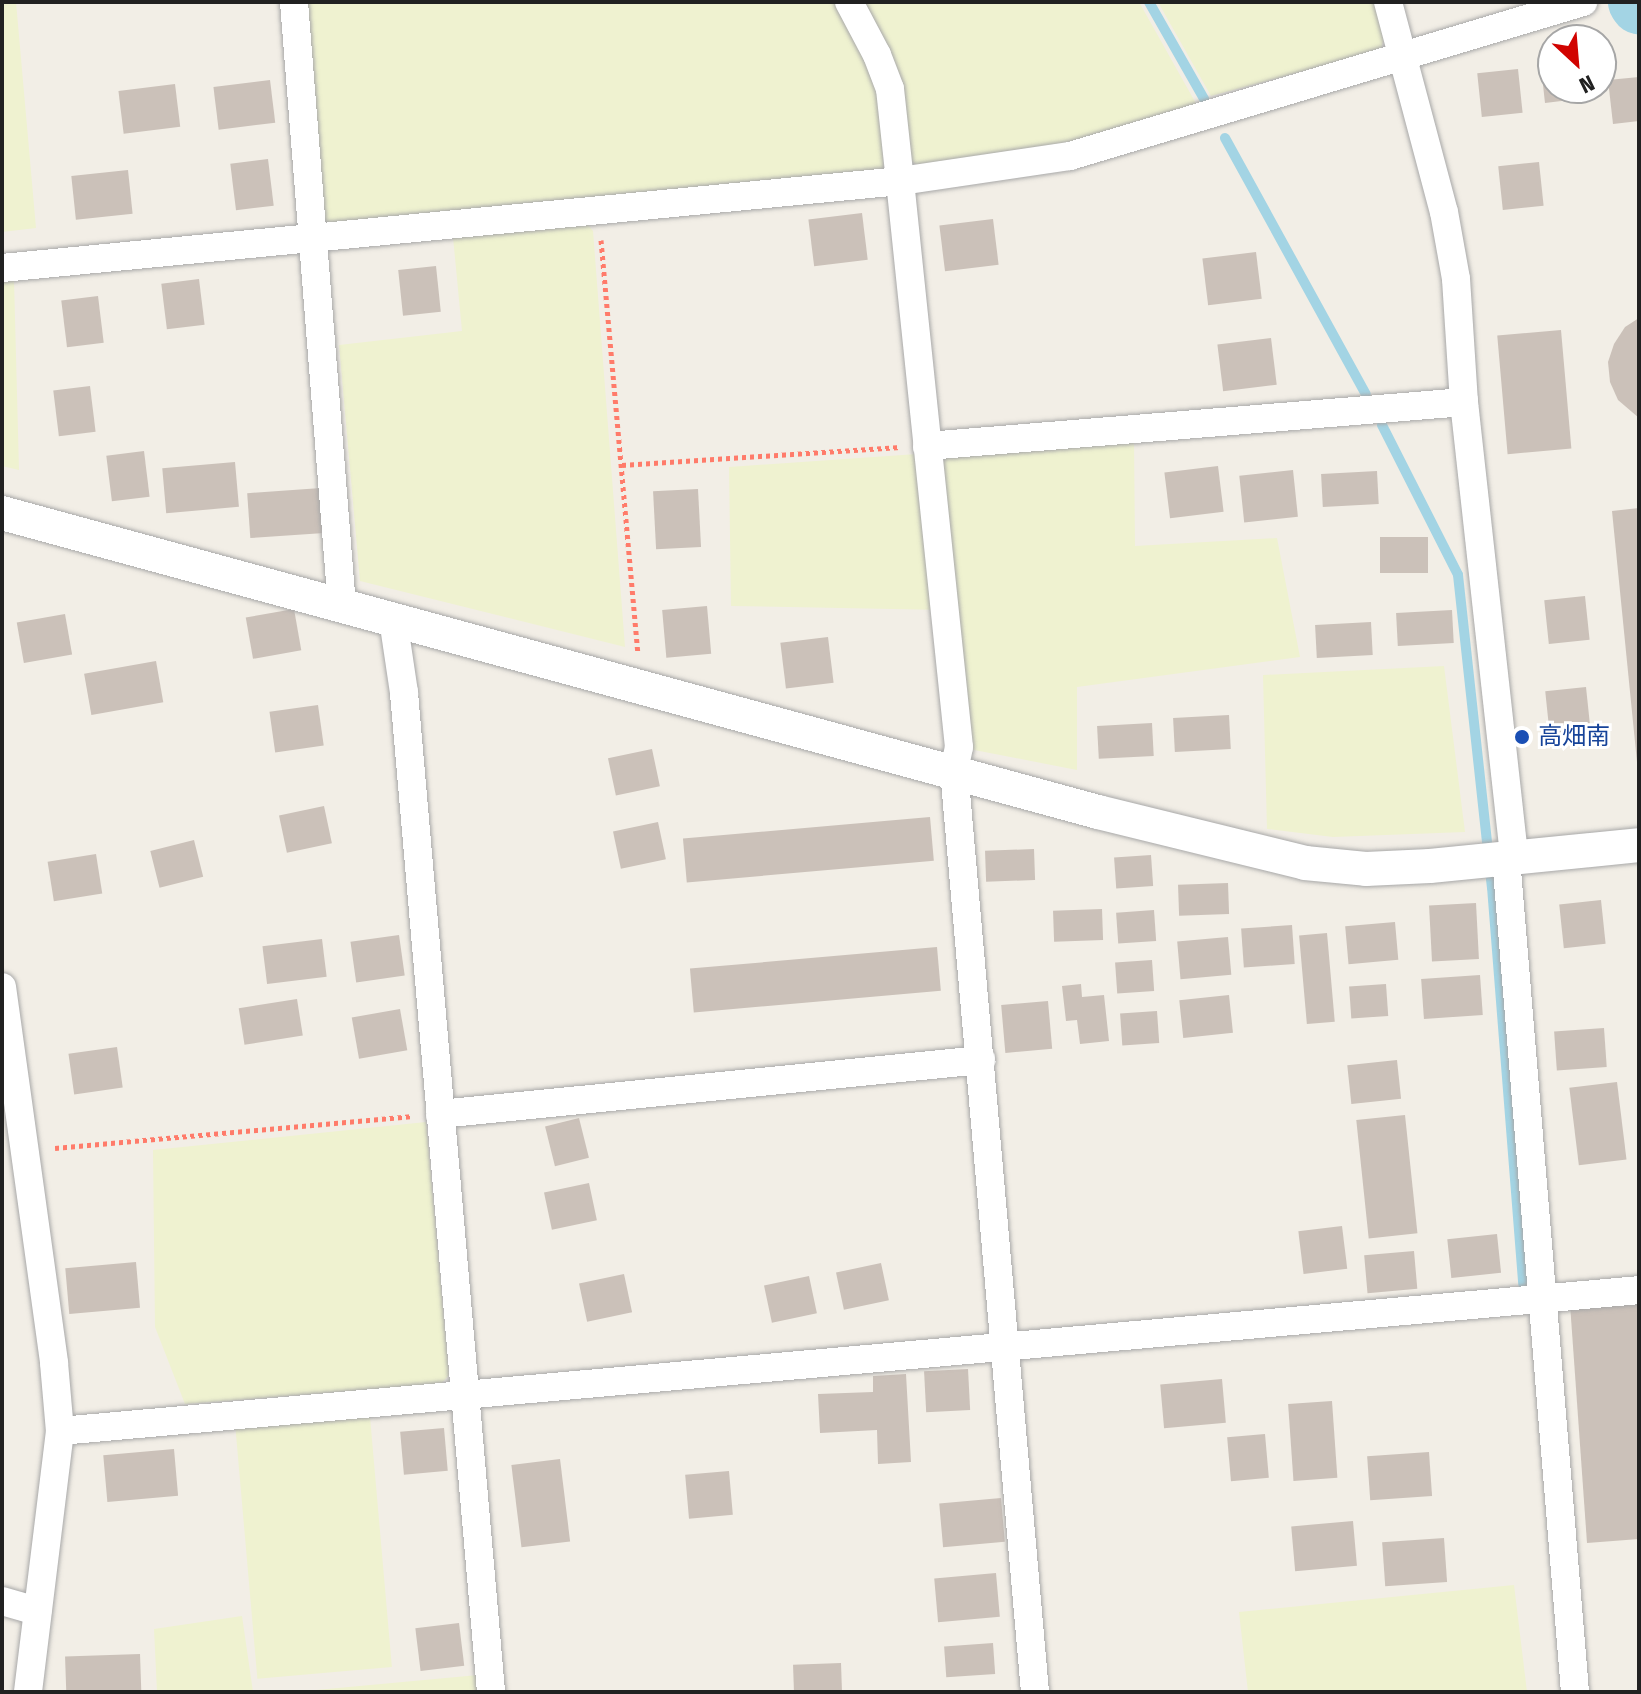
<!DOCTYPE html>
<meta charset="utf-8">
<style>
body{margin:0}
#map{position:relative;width:1641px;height:1694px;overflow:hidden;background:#f2eee6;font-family:"Fira Sans Condensed","Noto Sans JP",sans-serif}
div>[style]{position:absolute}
.farmland>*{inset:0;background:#eff2d0;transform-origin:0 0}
.stream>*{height:10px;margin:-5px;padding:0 5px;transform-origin:5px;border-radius:5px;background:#a3d4e4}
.river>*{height:58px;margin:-29px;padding:0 29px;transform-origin:29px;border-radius:29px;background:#a3d4e4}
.building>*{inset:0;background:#cbc1b9;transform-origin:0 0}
.path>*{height:5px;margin-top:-2.5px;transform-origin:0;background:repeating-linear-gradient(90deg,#ff7b6a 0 4px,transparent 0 8px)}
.roads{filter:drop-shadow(0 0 2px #a8a8a8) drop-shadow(0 0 2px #a8a8a8)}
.minor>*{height:28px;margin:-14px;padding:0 14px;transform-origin:14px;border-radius:14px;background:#fff}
.tertiary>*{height:34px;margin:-17px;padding:0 17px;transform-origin:17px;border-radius:17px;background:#fff}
.dots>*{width:22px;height:22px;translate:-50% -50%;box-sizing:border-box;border:4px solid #fff;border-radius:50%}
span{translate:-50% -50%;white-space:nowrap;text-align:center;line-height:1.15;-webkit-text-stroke:6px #fff;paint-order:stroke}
.transit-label{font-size:24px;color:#164399}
.left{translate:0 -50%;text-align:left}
.frame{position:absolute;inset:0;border:4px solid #212121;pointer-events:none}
.north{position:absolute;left:1537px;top:24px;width:80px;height:80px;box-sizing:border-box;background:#fff;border:2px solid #a6a6a6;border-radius:50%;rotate:154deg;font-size:22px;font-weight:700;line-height:32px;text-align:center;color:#212121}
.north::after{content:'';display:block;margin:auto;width:28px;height:36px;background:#d10300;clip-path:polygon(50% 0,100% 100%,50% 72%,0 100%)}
</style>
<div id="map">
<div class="farmland">
<div style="clip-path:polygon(2px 2px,16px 2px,36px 228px,2px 232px)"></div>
<div style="clip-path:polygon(302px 2px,837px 2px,878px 85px,884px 172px,331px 225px,322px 220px)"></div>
<div style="clip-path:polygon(860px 2px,1139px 2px,1198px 107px,1069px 146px,921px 169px,911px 160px)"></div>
<div style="clip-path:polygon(1158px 2px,1375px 2px,1384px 37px,1381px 50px,1211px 96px)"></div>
<div style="clip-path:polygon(588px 225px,593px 231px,625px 647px,360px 581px,339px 345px,462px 331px,453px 237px)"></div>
<div style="clip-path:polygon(14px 280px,19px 470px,2px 466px,2px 281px)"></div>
<div style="clip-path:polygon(1134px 439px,1135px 546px,1277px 538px,1300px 657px,1077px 687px,1077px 770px,959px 747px,945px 610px,731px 606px,729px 467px)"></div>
<div style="clip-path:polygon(1444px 666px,1465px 832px,1333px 837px,1267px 829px,1263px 675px)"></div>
<div style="clip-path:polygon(426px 1122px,449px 1375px,441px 1384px,185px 1404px,155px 1327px,153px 1150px)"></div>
<div style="left:370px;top:1417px;width:251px;height:135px;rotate:85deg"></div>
<div style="clip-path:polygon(1514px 1585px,1527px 1692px,1248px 1692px,1239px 1612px)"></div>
<div style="clip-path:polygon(242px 1616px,253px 1692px,157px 1692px,154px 1629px)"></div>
<div style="clip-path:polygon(478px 1675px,479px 1692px,295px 1692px)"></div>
</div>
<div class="stream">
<div style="left:1149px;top:2px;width:112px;rotate:60.4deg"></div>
<div style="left:1225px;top:138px;width:292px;rotate:61.2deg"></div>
<div style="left:1382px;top:425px;width:168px;rotate:63.1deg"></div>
<div style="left:1458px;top:575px;width:314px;rotate:83.8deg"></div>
<div style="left:1492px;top:887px;width:398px;rotate:85.5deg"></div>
</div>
<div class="river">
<div style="left:1637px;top:2px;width:4px;rotate:56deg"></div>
</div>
<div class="building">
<div style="clip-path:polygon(1553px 57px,1553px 88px,1585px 88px,1586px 98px,1545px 103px,1540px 58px)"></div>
<div style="left:1518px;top:69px;width:44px;height:41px;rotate:84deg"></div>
<div style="clip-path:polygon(1639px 77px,1639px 121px,1613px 124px,1608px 80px)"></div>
<div style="left:270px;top:80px;width:43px;height:57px;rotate:83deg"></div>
<div style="left:175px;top:84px;width:43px;height:57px;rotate:83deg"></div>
<div style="left:268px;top:159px;width:47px;height:38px;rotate:83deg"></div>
<div style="left:1539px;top:162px;width:44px;height:41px;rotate:84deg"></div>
<div style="left:128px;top:170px;width:44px;height:57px;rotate:84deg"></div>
<div style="left:862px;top:213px;width:47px;height:54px;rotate:83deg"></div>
<div style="left:993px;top:219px;width:46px;height:54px;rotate:83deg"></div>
<div style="left:1256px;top:252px;width:47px;height:54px;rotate:83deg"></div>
<div style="left:436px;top:266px;width:46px;height:38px;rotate:84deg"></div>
<div style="left:199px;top:279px;width:46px;height:38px;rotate:83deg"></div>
<div style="left:98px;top:296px;width:47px;height:37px;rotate:83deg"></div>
<div style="clip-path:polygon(1639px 318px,1639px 418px,1618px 400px,1610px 382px,1608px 362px,1614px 344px,1625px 327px)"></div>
<div style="left:1561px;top:330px;width:119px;height:64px;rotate:85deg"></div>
<div style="left:1271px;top:338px;width:47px;height:54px;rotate:83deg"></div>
<div style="left:90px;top:386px;width:46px;height:37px;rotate:83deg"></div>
<div style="left:144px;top:451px;width:46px;height:38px;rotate:83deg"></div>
<div style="left:235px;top:462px;width:45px;height:73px;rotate:85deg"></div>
<div style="left:1218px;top:466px;width:46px;height:54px;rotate:83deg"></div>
<div style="left:1293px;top:470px;width:47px;height:54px;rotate:84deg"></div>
<div style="left:1377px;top:471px;width:33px;height:56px;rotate:87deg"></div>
<div style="left:321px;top:488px;width:45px;height:74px;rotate:86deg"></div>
<div style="left:698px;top:489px;width:58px;height:45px;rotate:87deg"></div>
<div style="clip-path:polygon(1639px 508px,1639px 762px,1637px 762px,1612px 511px)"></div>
<div style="left:1380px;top:537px;width:48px;height:36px"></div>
<div style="left:1585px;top:596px;width:44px;height:41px;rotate:84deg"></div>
<div style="left:707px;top:606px;width:48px;height:45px;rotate:85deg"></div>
<div style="left:294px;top:609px;width:42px;height:49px;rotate:80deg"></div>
<div style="left:1452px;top:610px;width:33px;height:56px;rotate:87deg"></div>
<div style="left:65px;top:614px;width:41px;height:49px;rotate:80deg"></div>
<div style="left:1371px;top:622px;width:33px;height:56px;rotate:87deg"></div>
<div style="left:828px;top:637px;width:46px;height:48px;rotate:83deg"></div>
<div style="left:156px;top:661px;width:42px;height:73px;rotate:80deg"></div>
<div style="left:1586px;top:687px;width:44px;height:41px;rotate:84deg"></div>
<div style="left:318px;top:705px;width:41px;height:49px;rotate:82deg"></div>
<div style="left:1229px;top:715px;width:34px;height:56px;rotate:87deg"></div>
<div style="left:1152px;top:723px;width:33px;height:55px;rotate:87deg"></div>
<div style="left:652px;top:749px;width:38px;height:45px;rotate:78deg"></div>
<div style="left:324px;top:806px;width:38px;height:46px;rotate:78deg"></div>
<div style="left:930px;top:817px;width:44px;height:248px;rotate:85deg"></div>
<div style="left:658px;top:822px;width:38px;height:46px;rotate:78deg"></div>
<div style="left:194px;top:840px;width:38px;height:45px;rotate:76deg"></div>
<div style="left:1034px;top:849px;width:31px;height:49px;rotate:88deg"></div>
<div style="left:96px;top:854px;width:40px;height:49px;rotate:81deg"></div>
<div style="left:1151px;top:855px;width:31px;height:37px;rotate:86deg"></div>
<div style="left:1228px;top:883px;width:31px;height:50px;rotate:88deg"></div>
<div style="left:1601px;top:900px;width:44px;height:42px;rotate:84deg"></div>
<div style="left:1476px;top:903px;width:56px;height:47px;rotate:87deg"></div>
<div style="left:1102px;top:909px;width:31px;height:49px;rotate:88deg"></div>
<div style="left:1154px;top:910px;width:31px;height:38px;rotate:86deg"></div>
<div style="left:1395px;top:922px;width:38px;height:50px;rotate:85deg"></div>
<div style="left:1292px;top:925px;width:39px;height:51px;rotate:86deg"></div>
<div style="left:1327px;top:933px;width:89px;height:28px;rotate:85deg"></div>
<div style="left:399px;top:935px;width:41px;height:49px;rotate:82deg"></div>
<div style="left:1228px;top:937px;width:38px;height:51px;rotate:85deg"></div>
<div style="left:322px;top:939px;width:38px;height:60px;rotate:83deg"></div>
<div style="left:937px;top:947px;width:44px;height:248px;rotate:85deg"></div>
<div style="left:1152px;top:960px;width:31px;height:37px;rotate:86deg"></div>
<div style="left:1480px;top:975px;width:40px;height:59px;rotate:86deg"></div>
<div style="clip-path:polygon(1081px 984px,1082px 997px,1104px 995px,1109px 1041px,1080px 1044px,1077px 1020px,1066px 1021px,1062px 986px)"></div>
<div style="left:1386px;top:984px;width:32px;height:37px;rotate:86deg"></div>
<div style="left:1229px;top:995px;width:38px;height:50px;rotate:84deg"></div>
<div style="left:297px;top:999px;width:37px;height:59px;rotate:81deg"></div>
<div style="left:1048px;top:1001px;width:48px;height:47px;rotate:85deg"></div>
<div style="left:400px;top:1009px;width:42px;height:49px;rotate:80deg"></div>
<div style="left:1157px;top:1011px;width:32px;height:37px;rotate:86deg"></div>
<div style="left:1604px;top:1028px;width:39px;height:50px;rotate:86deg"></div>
<div style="left:117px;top:1047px;width:41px;height:49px;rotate:82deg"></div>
<div style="left:1397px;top:1060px;width:39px;height:50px;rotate:84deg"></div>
<div style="left:1617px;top:1082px;width:78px;height:48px;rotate:83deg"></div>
<div style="left:1405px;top:1115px;width:119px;height:49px;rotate:84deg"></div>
<div style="left:579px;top:1118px;width:41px;height:35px;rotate:76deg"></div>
<div style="left:589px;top:1183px;width:38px;height:46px;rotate:78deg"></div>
<div style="left:1342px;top:1226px;width:43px;height:44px;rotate:83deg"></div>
<div style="left:1497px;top:1234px;width:39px;height:50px;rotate:84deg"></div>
<div style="left:1414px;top:1251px;width:38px;height:50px;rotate:85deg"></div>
<div style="left:136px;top:1262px;width:46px;height:71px;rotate:85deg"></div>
<div style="left:881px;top:1263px;width:38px;height:46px;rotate:78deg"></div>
<div style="left:624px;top:1274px;width:39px;height:46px;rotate:78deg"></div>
<div style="left:809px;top:1276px;width:38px;height:46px;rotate:78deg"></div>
<div style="clip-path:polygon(1639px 1299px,1639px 1539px,1587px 1543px,1570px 1304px)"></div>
<div style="left:968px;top:1369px;width:41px;height:44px;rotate:87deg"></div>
<div style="clip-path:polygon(906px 1374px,911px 1462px,878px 1464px,877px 1430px,820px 1433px,818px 1394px,873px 1392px,873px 1376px)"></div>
<div style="left:1222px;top:1379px;width:44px;height:62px;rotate:85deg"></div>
<div style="left:1332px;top:1401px;width:77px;height:44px;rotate:86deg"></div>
<div style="left:444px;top:1428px;width:43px;height:44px;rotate:85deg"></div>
<div style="left:1265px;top:1434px;width:44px;height:38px;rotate:85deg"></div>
<div style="left:174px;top:1449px;width:47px;height:71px;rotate:85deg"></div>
<div style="left:1429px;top:1452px;width:44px;height:62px;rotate:86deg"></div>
<div style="left:560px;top:1459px;width:83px;height:49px;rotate:83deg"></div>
<div style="left:729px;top:1471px;width:44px;height:44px;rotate:85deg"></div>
<div style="left:1001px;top:1498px;width:44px;height:62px;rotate:85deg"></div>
<div style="left:1353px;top:1521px;width:45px;height:62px;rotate:85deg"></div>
<div style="left:1444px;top:1538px;width:44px;height:62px;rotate:86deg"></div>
<div style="left:996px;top:1573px;width:44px;height:62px;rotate:85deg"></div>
<div style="left:459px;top:1623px;width:43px;height:44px;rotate:83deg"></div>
<div style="left:993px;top:1643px;width:31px;height:49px;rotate:86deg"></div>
<div style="left:140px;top:1654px;width:38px;height:75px;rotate:88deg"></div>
<div style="left:841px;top:1663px;width:29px;height:48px;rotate:88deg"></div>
</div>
<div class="path">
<div style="left:601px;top:240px;width:414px;rotate:84.9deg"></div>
<div style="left:622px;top:465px;width:279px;rotate:-3.7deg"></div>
<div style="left:55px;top:1148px;width:357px;rotate:-5.1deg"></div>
</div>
<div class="roads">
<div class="minor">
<div style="left:294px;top:2px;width:606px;rotate:85.46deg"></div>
<div style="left:849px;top:2px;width:60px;rotate:62.2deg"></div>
<div style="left:877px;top:55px;width:36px;rotate:69deg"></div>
<div style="left:890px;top:89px;width:93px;rotate:83.8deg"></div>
<div style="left:900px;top:181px;width:569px;rotate:84.05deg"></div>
<div style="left:959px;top:747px;width:24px;rotate:102deg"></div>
<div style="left:954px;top:770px;width:926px;rotate:84.98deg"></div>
<div style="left:1388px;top:2px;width:217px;rotate:75.1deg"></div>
<div style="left:1444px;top:212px;width:68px;rotate:79.8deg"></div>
<div style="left:1456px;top:279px;width:123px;rotate:86.3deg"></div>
<div style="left:1464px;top:402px;width:458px;rotate:83.7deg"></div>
<div style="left:2px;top:268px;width:902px;rotate:-5.53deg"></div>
<div style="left:900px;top:181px;width:172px;rotate:-8.4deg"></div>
<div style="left:1070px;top:156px;width:536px;rotate:-16.71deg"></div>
<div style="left:927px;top:446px;width:539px;rotate:-4.68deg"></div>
<div style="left:393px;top:619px;width:75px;rotate:81.5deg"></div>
<div style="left:404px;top:693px;width:1003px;rotate:85.02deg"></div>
<div style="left:1506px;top:858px;width:837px;rotate:85.27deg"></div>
<div style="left:2px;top:987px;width:380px;rotate:82.1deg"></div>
<div style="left:54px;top:1363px;width:68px;rotate:85deg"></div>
<div style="left:60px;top:1431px;width:263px;rotate:97deg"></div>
<div style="left:440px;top:1114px;width:544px;rotate:-5.7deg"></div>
<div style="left:60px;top:1431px;width:1585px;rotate:-5.1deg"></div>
<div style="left:2px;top:1601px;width:37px;rotate:16deg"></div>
</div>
<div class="tertiary">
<div style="left:2px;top:513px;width:1136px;rotate:15.26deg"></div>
<div style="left:1098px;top:812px;width:213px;rotate:13.8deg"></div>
<div style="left:1305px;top:863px;width:61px;rotate:5.6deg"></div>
<div style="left:1366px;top:869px;width:64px;rotate:-2.7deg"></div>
<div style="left:1430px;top:866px;width:210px;rotate:-5.7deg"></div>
</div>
</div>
<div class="dots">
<div style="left:1522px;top:737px;background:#1a4fb4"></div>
</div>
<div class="transit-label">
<span class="left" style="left:1538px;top:737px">高畑南</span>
</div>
<div class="frame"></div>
<div class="north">N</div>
</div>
